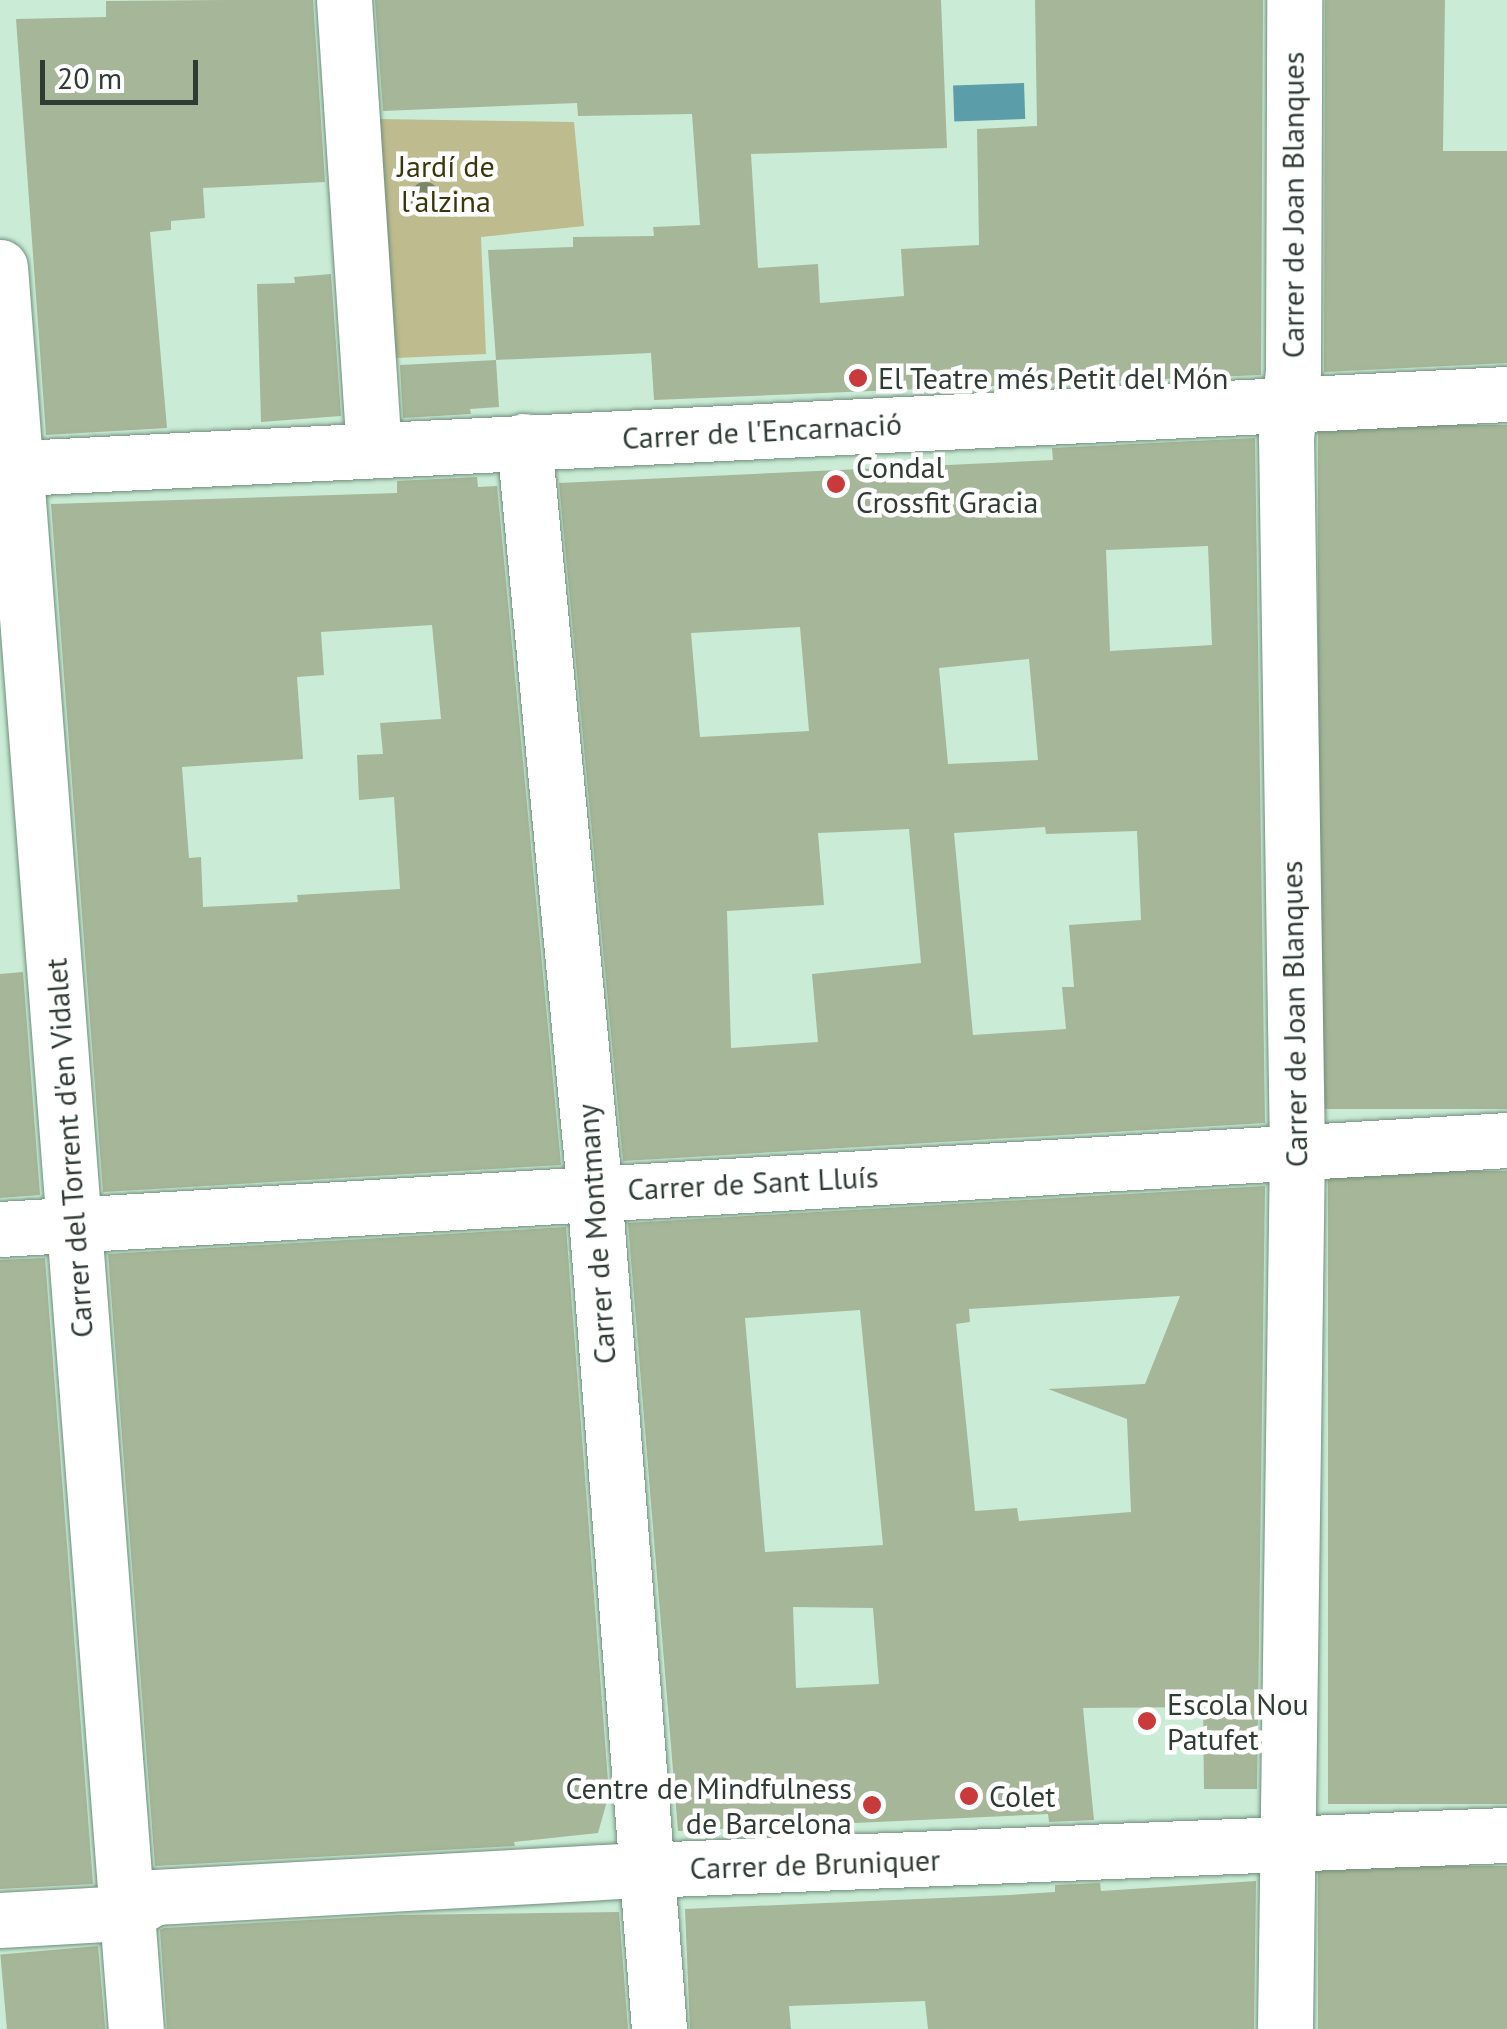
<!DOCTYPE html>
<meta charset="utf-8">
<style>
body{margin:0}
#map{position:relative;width:1507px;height:2029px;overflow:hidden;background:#caecd6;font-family:"PT Sans",sans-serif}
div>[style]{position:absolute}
.green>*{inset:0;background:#bebb8f}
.water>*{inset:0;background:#5b9eaa;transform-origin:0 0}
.building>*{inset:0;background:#a6b698;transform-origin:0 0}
.roads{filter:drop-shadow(0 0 2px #6f8e7a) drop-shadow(0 0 2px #6f8e7a)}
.minor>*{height:55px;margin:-27.5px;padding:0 27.5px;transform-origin:27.5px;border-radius:27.5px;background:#fff}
.trees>*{width:30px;height:30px;margin:-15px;border-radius:50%;background:#7b8867}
.dots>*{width:28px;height:28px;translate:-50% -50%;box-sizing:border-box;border:5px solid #fff;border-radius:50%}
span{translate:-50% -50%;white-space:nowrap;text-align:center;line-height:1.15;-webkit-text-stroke:9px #fff;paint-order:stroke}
.park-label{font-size:30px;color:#3a360c}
.street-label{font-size:30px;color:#2f3c34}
.poi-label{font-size:30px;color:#2f3c34}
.left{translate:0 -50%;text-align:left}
.right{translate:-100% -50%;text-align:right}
.scale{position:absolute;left:40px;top:60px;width:158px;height:45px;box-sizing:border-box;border:5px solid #2f3c34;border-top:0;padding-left:12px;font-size:30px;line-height:35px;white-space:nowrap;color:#2f3c34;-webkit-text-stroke:8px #fff;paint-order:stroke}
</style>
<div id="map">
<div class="green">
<div style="clip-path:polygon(378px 119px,574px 122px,584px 226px,481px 237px,486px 354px,396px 358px)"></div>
</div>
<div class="water">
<div style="left:1024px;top:83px;width:36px;height:71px;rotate:88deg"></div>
</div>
<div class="building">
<div style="clip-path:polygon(226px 0,313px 0,325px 182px,203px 188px,205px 218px,171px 221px,171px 230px,150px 232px,167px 428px,46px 435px,16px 19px,106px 17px,106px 1px)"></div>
<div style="clip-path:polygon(375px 0,941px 0,947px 148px,751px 154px,758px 268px,818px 264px,820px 303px,904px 296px,901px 249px,979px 245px,977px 129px,1037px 126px,1035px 0,1263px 0,1261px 375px,654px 400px,651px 353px,496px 360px,488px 250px,573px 247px,573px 237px,654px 236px,653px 227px,700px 225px,692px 114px,578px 116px,577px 103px,383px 111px)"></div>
<div style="clip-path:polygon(1325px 0,1445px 0,1443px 151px,1507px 151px,1507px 363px,1324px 372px)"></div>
<div style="clip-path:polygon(331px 274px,341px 416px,261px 422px,257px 284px,295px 283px,294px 277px)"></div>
<div style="clip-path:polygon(496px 360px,499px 407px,470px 409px,471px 414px,403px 418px,400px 365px)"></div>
<div style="left:1507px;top:425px;width:684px;height:189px;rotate:90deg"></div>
<div style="clip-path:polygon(evenodd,1255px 438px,1265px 1123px,623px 1161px,559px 483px,1053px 460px,1052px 448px,1255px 438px,1208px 546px,1212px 645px,1110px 651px,1106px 550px,1208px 546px,1255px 438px,800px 627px,809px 731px,700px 737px,691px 633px,800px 627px,1255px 438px,1029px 659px,1038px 760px,948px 764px,939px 668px,1029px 659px,1255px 438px,1045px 827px,1046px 834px,1137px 831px,1141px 920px,1069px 925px,1074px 987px,1062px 987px,1066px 1029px,973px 1035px,954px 833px,1045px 827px,1255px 438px,909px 829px,921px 963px,812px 974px,818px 1042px,731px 1048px,727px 911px,824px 905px,818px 833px,909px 829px)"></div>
<div style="clip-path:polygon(evenodd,477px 477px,478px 487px,497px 486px,561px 1165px,103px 1192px,51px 504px,397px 493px,397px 481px,477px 477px,432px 625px,441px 719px,380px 723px,383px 754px,357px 755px,359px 800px,394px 797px,400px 889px,297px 895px,298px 902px,203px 907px,201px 857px,189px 858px,182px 767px,303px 759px,297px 677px,324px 675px,321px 632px,432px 625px)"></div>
<div style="clip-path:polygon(23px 972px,40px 1195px,0 1198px,0 974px)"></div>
<div style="left:1507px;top:1171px;width:633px;height:179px;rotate:90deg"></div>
<div style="clip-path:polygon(evenodd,1265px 1186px,1257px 1789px,1204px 1789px,1203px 1707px,1083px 1708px,1094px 1820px,1049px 1822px,1048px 1814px,678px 1831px,628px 1223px,1265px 1186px,1180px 1296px,1145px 1384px,1048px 1389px,1127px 1419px,1131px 1512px,1019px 1521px,1017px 1508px,975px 1511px,956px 1324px,970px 1322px,969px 1309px,1180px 1296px,1265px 1186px,860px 1310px,883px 1545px,765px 1552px,745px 1318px,860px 1310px,1265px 1186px,793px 1607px,873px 1608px,879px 1684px,796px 1688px,793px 1607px)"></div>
<div style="clip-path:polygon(566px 1227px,609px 1794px,598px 1833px,514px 1842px,515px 1846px,155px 1866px,108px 1254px)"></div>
<div style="clip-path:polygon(45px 1258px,93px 1884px,0 1889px,0 1260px)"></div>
<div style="left:1507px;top:1866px;width:163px;height:189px;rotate:90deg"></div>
<div style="clip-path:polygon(1256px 1881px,1254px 2029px,928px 2029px,925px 2001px,789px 2006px,791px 2029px,690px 2029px,685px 1909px,1010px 1895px,1055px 1892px,1055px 1885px,1100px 1883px,1101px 1891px)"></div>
<div style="clip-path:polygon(619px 1912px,628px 2029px,167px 2029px,160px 1930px,164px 1928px,398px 1915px)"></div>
<div style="left:98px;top:1946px;width:83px;height:98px;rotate:85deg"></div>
</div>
<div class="roads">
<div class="minor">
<div style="left:344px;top:0;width:449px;rotate:86.2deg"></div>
<div style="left:0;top:267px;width:1767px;rotate:85.59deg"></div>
<div style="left:524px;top:441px;width:726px;rotate:84.63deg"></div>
<div style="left:592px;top:1164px;width:868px;rotate:85.57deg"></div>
<div style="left:0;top:469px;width:1509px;rotate:-2.85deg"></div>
<div style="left:0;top:1229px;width:1510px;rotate:-3.38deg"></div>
<div style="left:0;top:1920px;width:127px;rotate:-3.2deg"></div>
<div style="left:127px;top:1913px;width:32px;rotate:-30deg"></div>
<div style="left:155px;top:1897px;width:491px;rotate:-3.2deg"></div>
<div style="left:645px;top:1870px;width:863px;rotate:-2.33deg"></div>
<div style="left:1285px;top:2029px;width:877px;rotate:-89.22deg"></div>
<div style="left:1297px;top:1152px;width:714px;rotate:-90.88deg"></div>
<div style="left:1286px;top:438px;width:68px;rotate:-84.1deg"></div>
<div style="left:1293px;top:370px;width:370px;rotate:-89.8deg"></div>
</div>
</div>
<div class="trees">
<div style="left:425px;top:197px"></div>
</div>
<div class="dots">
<div style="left:858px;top:378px;background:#c93a3a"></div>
<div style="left:836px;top:484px;background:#c93a3a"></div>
<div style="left:1147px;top:1721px;background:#c93a3a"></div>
<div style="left:969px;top:1796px;background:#c93a3a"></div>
<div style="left:872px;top:1805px;background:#c93a3a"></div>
</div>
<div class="park-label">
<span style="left:446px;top:183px">Jardí de<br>l'alzina</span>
</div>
<div class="street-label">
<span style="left:1293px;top:205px;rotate:-90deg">Carrer de Joan Blanques</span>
<span style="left:762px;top:431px;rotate:-3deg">Carrer de l'Encarnació</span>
<span style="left:1294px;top:1014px;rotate:-91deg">Carrer de Joan Blanques</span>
<span style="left:69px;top:1148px;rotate:-94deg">Carrer del Torrent d'en Vidalet</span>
<span style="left:753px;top:1183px;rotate:-3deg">Carrer de Sant Lluís</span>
<span style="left:596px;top:1234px;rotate:-94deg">Carrer de Montmany</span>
<span style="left:815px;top:1864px;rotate:-2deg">Carrer de Bruniquer</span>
</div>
<div class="poi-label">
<span class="left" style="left:878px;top:378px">El Teatre més Petit del Món</span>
<span class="left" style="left:856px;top:484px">Condal<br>Crossfit Gracia</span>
<span class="left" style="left:1167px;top:1721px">Escola Nou<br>Patufet</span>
<span class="right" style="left:852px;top:1805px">Centre de Mindfulness<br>de Barcelona</span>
<span class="left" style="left:989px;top:1796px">Colet</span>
</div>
<div class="scale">20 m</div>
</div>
